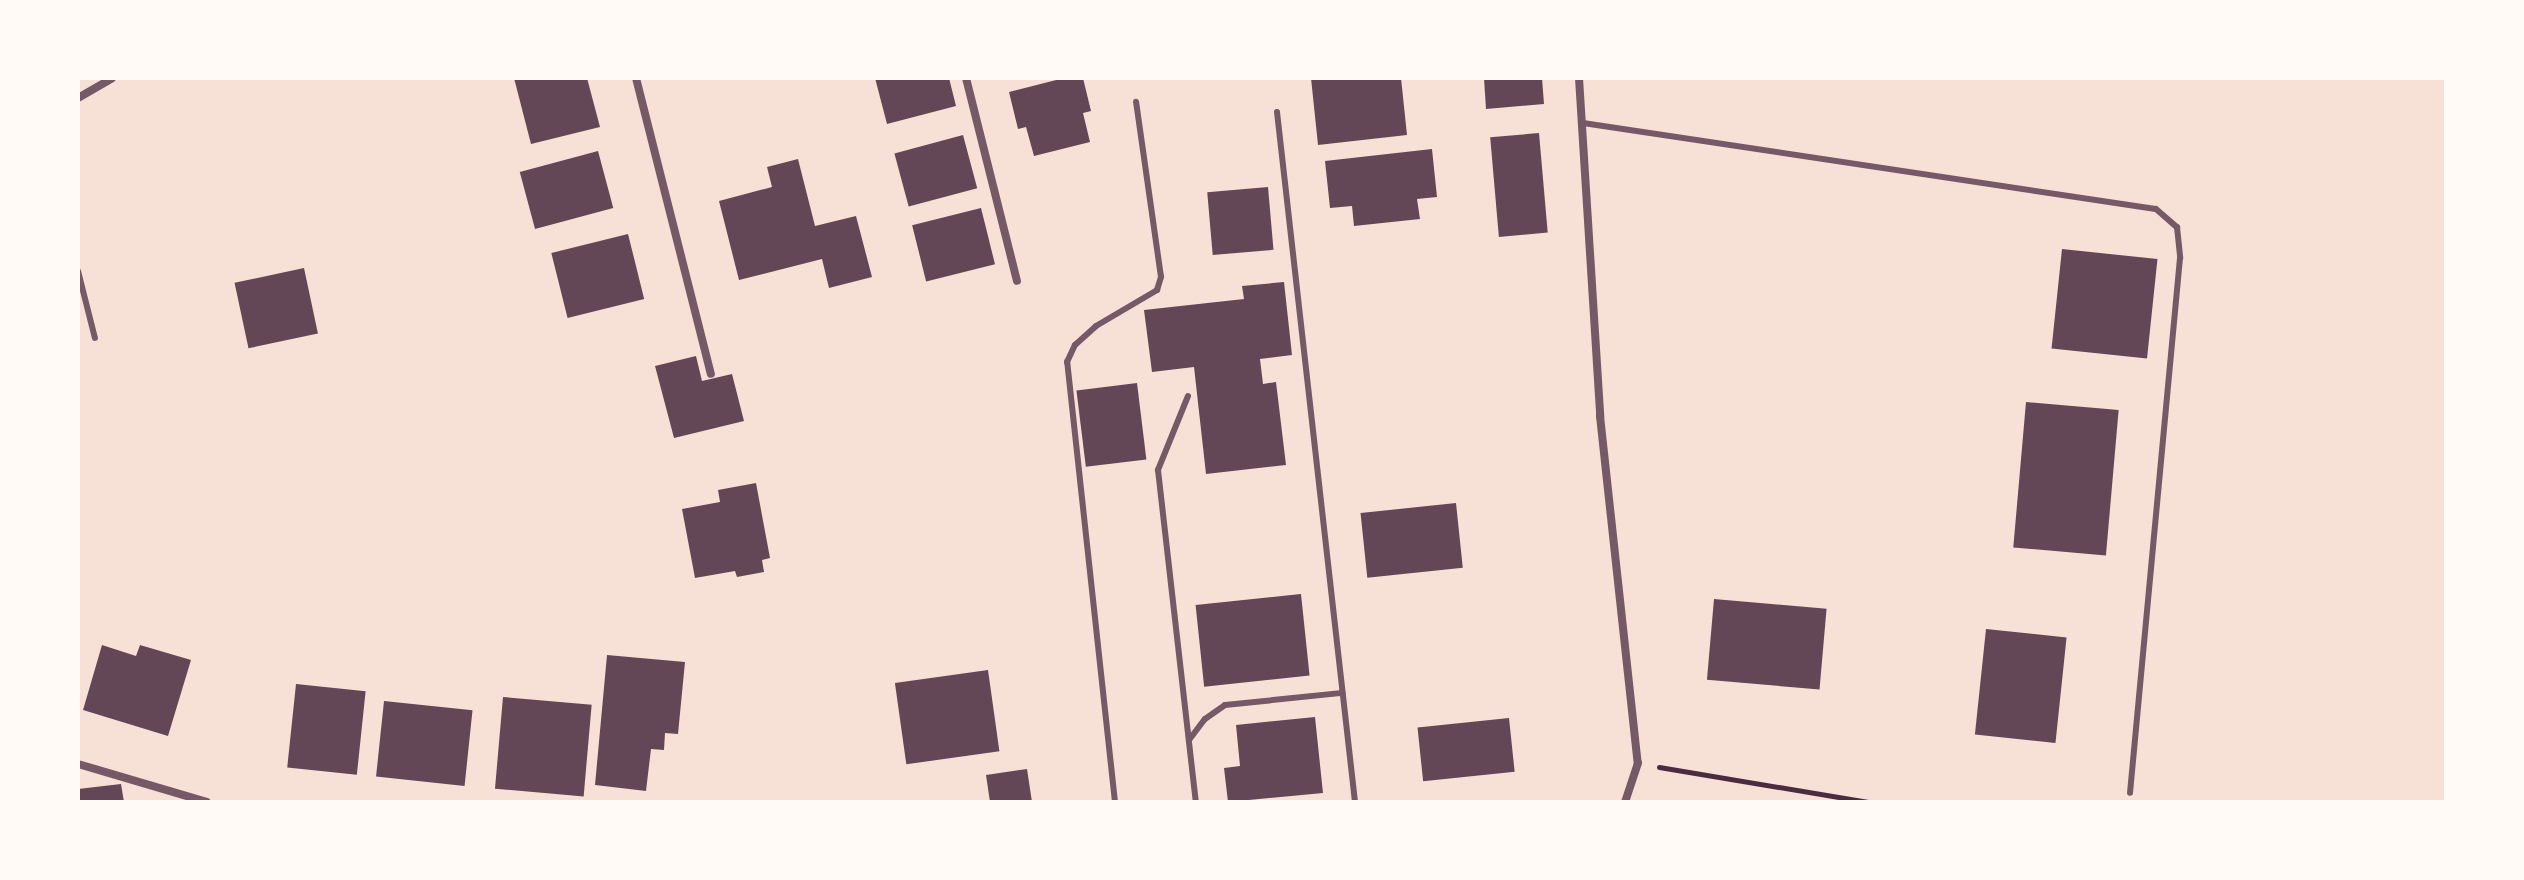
<!DOCTYPE html>
<style>
body{margin:0}
#map{position:relative;width:2524px;height:880px;overflow:hidden;background:#f7e1d7;font-family:Barlow,sans-serif}
div>[style]{position:absolute}
.building>*{inset:0;background:#644757;transform-origin:0 0}
.path>*{height:5px;margin:-2.5px;padding:0 2.5px;transform-origin:2.5px;border-radius:2.5px;background:#4a2c40}
.service>*{height:6px;margin:-3px;padding:0 3px;transform-origin:3px;border-radius:3px;background:#755966}
.minor>*{height:8px;margin:-4px;padding:0 4px;transform-origin:4px;border-radius:4px;background:#755966}
span{translate:-50% -50%;white-space:nowrap;text-align:center;line-height:1.15;-webkit-text-stroke:8px #fffaf5;paint-order:stroke}
.frame{position:absolute;inset:0;border:80px solid #fffaf5;pointer-events:none}
</style>
<div id="map">
<div class="building">
<div style="clip-path:polygon(514px 78px,587px 78px,600px 127px,531px 144px)"></div>
<div style="clip-path:polygon(875px 78px,949px 78px,956px 106px,887px 124px)"></div>
<div style="clip-path:polygon(1064px 78px,1083px 78px,1091px 111px,1083px 113px,1090px 142px,1034px 156px,1026px 127px,1018px 129px,1009px 92px)"></div>
<div style="clip-path:polygon(1311px 78px,1401px 78px,1407px 135px,1318px 145px)"></div>
<div style="clip-path:polygon(1484px 78px,1542px 78px,1544px 104px,1486px 109px)"></div>
<div style="left:1539px;top:133px;width:100px;height:49px;rotate:85deg"></div>
<div style="left:963px;top:135px;width:55px;height:71px;rotate:75deg"></div>
<div style="clip-path:polygon(1432px 149px,1437px 197px,1417px 199px,1420px 219px,1354px 226px,1352px 206px,1330px 208px,1325px 161px)"></div>
<div style="left:598px;top:151px;width:59px;height:81px;rotate:75deg"></div>
<div style="clip-path:polygon(798px 159px,815px 226px,856px 216px,872px 277px,829px 288px,822px 259px,739px 280px,719px 201px,772px 187px,767px 167px)"></div>
<div style="left:1268px;top:187px;width:63px;height:61px;rotate:85deg"></div>
<div style="left:981px;top:208px;width:58px;height:71px;rotate:76deg"></div>
<div style="left:628px;top:234px;width:67px;height:79px;rotate:76deg"></div>
<div style="left:2062px;top:249px;width:96px;height:100px;rotate:6deg"></div>
<div style="left:304px;top:268px;width:67px;height:71px;rotate:78deg"></div>
<div style="clip-path:polygon(1284px 282px,1292px 355px,1260px 359px,1263px 384px,1276px 382px,1286px 465px,1206px 474px,1194px 367px,1152px 372px,1144px 310px,1244px 299px,1242px 286px)"></div>
<div style="clip-path:polygon(696px 356px,702px 381px,732px 374px,744px 421px,674px 438px,655px 366px)"></div>
<div style="left:1137px;top:383px;width:77px;height:61px;rotate:83deg"></div>
<div style="left:2026px;top:402px;width:93px;height:146px;rotate:5deg"></div>
<div style="clip-path:polygon(756px 483px,770px 558px,762px 560px,764px 572px,737px 577px,735px 571px,695px 578px,682px 509px,720px 502px,718px 490px)"></div>
<div style="left:1456px;top:503px;width:65px;height:96px;rotate:84deg"></div>
<div style="left:1301px;top:594px;width:82px;height:106px;rotate:84deg"></div>
<div style="left:1714px;top:599px;width:113px;height:81px;rotate:5deg"></div>
<div style="left:1986px;top:629px;width:81px;height:106px;rotate:6deg"></div>
<div style="clip-path:polygon(102px 645px,136px 656px,140px 645px,191px 660px,168px 736px,83px 710px)"></div>
<div style="clip-path:polygon(607px 655px,685px 662px,678px 734px,665px 733px,664px 750px,651px 749px,646px 791px,595px 785px)"></div>
<div style="left:988px;top:670px;width:82px;height:94px;rotate:82deg"></div>
<div style="left:296px;top:684px;width:70px;height:84px;rotate:6deg"></div>
<div style="left:503px;top:697px;width:89px;height:92px;rotate:5deg"></div>
<div style="left:384px;top:701px;width:89px;height:76px;rotate:6deg"></div>
<div style="clip-path:polygon(1315px 717px,1323px 793px,1228px 802px,1224px 768px,1240px 766px,1236px 725px)"></div>
<div style="left:1509px;top:718px;width:54px;height:92px;rotate:84deg"></div>
<div style="clip-path:polygon(1027px 769px,1032px 802px,990px 802px,986px 775px)"></div>
<div style="clip-path:polygon(121px 784px,124px 802px,78px 802px,78px 789px)"></div>
</div>
<div class="path">
<div style="left:1659px;top:767px;width:212px;rotate:9.5deg"></div>
</div>
<div class="service">
<div style="left:1277px;top:112px;width:694px;rotate:83.55deg"></div>
<div style="left:1583px;top:123px;width:579px;rotate:8.54deg"></div>
<div style="left:2156px;top:209px;width:28px;rotate:41deg"></div>
<div style="left:2177px;top:227px;width:31px;rotate:84deg"></div>
<div style="left:2180px;top:258px;width:537px;rotate:95.34deg"></div>
<div style="left:78px;top:271px;width:69px;rotate:75.8deg"></div>
<div style="left:1188px;top:396px;width:80px;rotate:112.1deg"></div>
<div style="left:1158px;top:470px;width:334px;rotate:83.5deg"></div>
<div style="left:1189px;top:740px;width:26px;rotate:-53deg"></div>
<div style="left:1205px;top:719px;width:24px;rotate:-35deg"></div>
<div style="left:1225px;top:705px;width:118px;rotate:-5.9deg"></div>
<div style="left:1115px;top:802px;width:443px;rotate:-96.2deg"></div>
<div style="left:1067px;top:362px;width:19px;rotate:-65deg"></div>
<div style="left:1075px;top:345px;width:28px;rotate:-42deg"></div>
<div style="left:1096px;top:326px;width:71px;rotate:-30.5deg"></div>
<div style="left:1157px;top:290px;width:14px;rotate:-73deg"></div>
<div style="left:1161px;top:277px;width:177px;rotate:-98.1deg"></div>
</div>
<div class="minor">
<div style="left:636px;top:78px;width:305px;rotate:75.8deg"></div>
<div style="left:966px;top:78px;width:209px;rotate:75.9deg"></div>
<div style="left:1579px;top:78px;width:339px;rotate:86.4deg"></div>
<div style="left:1600px;top:416px;width:349px;rotate:83.8deg"></div>
<div style="left:1638px;top:763px;width:41px;rotate:108.4deg"></div>
<div style="left:78px;top:98px;width:39px;rotate:-30deg"></div>
<div style="left:78px;top:764px;width:134px;rotate:16.4deg"></div>
</div>
<div class="frame"></div>
</div>
